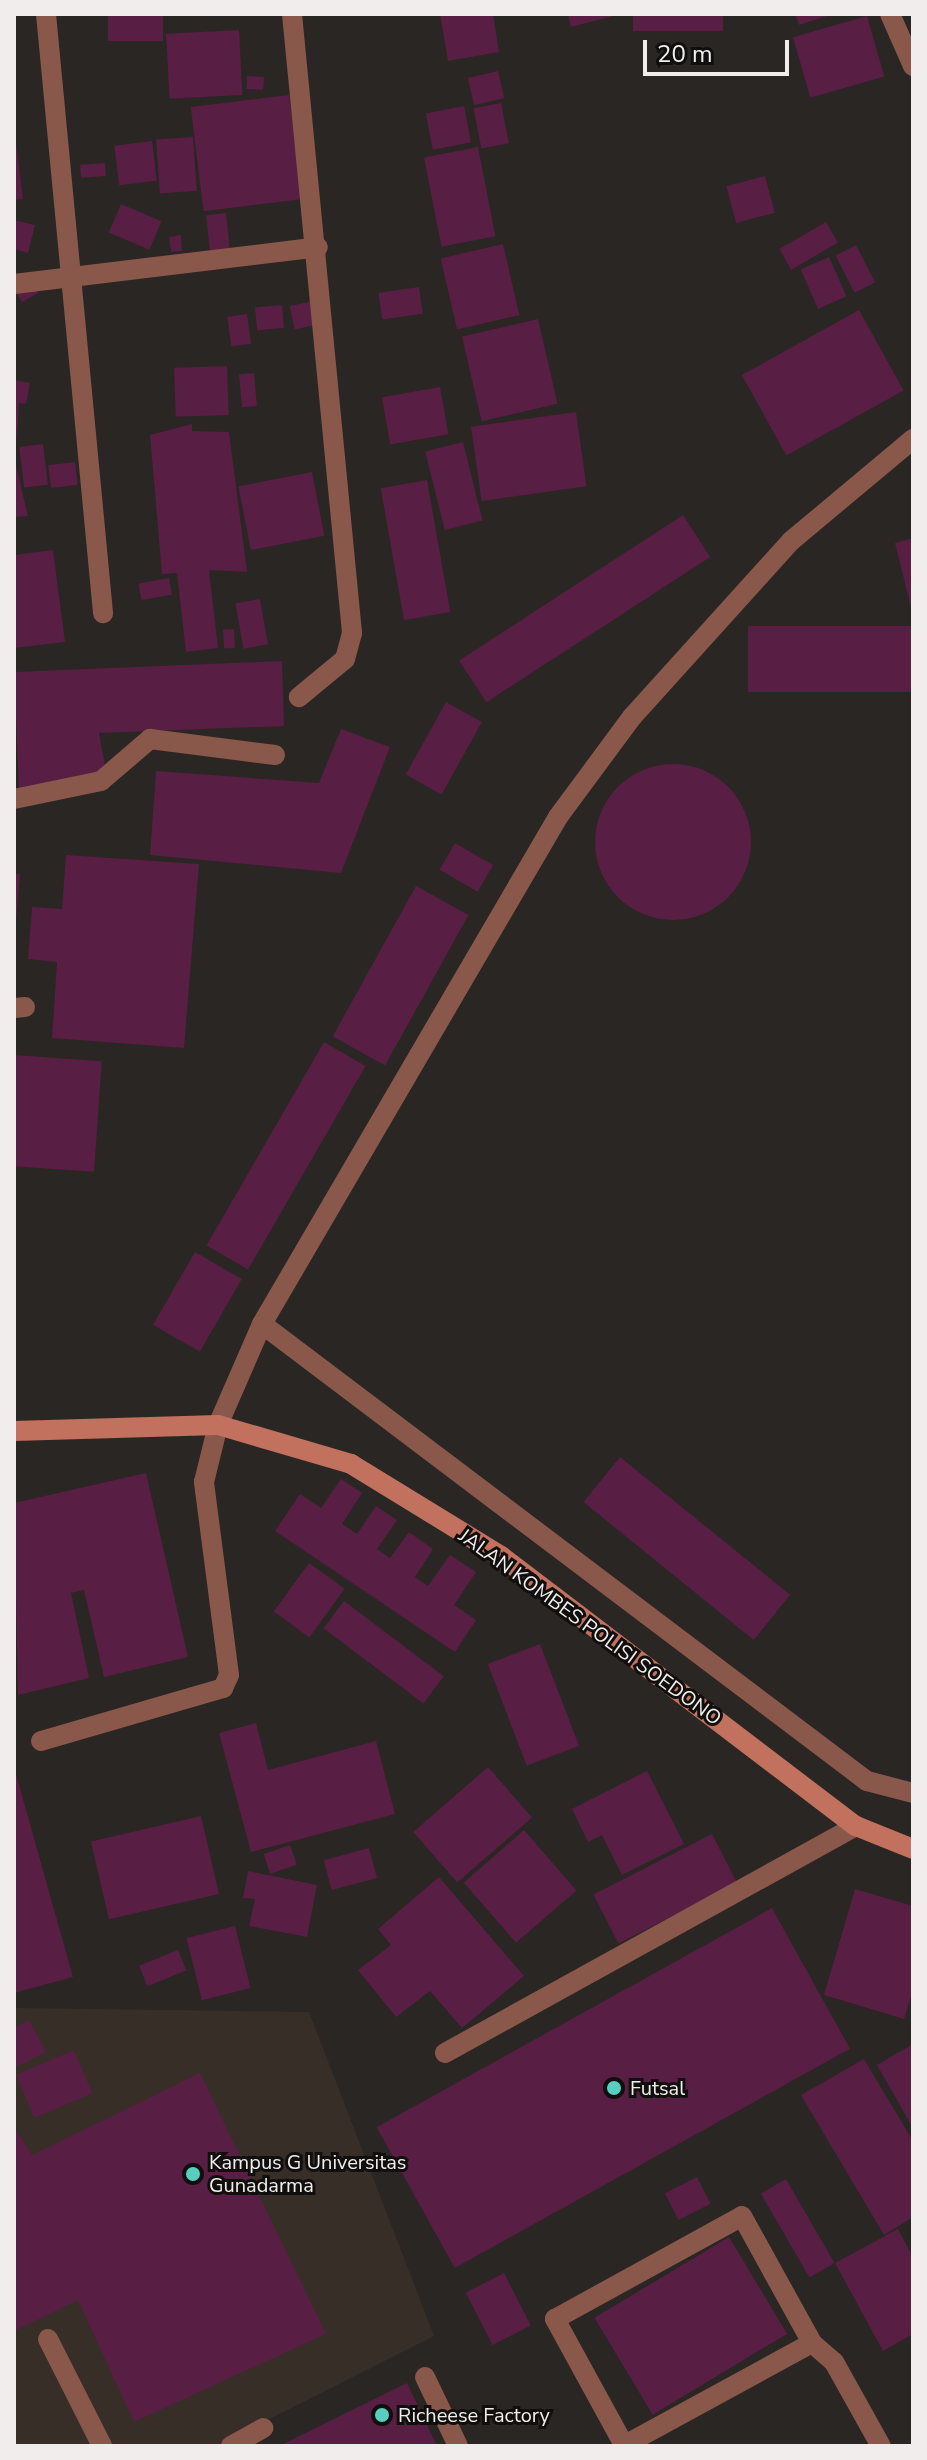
<!DOCTYPE html>
<style>
body{margin:0}
#map{position:relative;width:927px;height:2460px;overflow:hidden;background:#2a2623;font-family:"Nunito Sans",sans-serif}
div>[style]{position:absolute}
.built>*{inset:0;background:#382e28}
.building>*{inset:0;background:#581e43;transform-origin:0 0}
.round{border-radius:50%}
.lane>*{height:20px;margin:-10px;padding:0 10px;transform-origin:10px;border-radius:10px;background:#8a574b}
.street>*{height:20px;margin:-10px;padding:0 10px;transform-origin:10px;border-radius:10px;background:#8a574b}
.secondary>*{height:20px;margin:-10px;padding:0 10px;transform-origin:10px;border-radius:10px;background:#c2715e}
.dots>*{width:22px;height:22px;translate:-50% -50%;box-sizing:border-box;border:4px solid #110f0e;border-radius:50%}
span{translate:-50% -50%;white-space:nowrap;text-align:center;line-height:1.15;-webkit-text-stroke:6px #110f0e;paint-order:stroke}
.street-label{font-size:20px;color:#f0edec}
.poi-label{font-size:20px;color:#f0edec}
.left{translate:0 -50%;text-align:left}
.frame{position:absolute;inset:0;border:16px solid #f0edec;pointer-events:none}
.scale{position:absolute;left:643px;top:40px;width:146px;height:36px;box-sizing:border-box;border:4px solid #f0edec;border-top:0;padding-left:10px;font-size:24px;line-height:28px;white-space:nowrap;color:#f0edec;-webkit-text-stroke:6px #110f0e;paint-order:stroke}
</style>
<div id="map">
<div class="built">
<div style="clip-path:polygon(14px 2008px,309px 2012px,434px 2336px,216px 2446px,14px 2446px)"></div>
</div>
<div class="building">
<div style="left:108px;top:14px;width:55px;height:27px"></div>
<div style="clip-path:polygon(440px 14px,493px 14px,499px 52px,448px 61px)"></div>
<div style="clip-path:polygon(568px 14px,617px 14px,617px 15px,571px 27px)"></div>
<div style="left:633px;top:14px;width:90px;height:17px"></div>
<div style="clip-path:polygon(795px 14px,830px 14px,830px 15px,799px 25px)"></div>
<div style="left:867px;top:16px;width:63px;height:77px;rotate:74deg"></div>
<div style="left:239px;top:30px;width:65px;height:73px;rotate:87deg"></div>
<div style="left:498px;top:71px;width:28px;height:31px;rotate:77deg"></div>
<div style="left:247px;top:76px;width:17px;height:13px;rotate:3deg"></div>
<div style="left:289px;top:95px;width:105px;height:99px;rotate:83deg"></div>
<div style="left:501px;top:103px;width:41px;height:28px;rotate:79deg"></div>
<div style="left:464px;top:106px;width:37px;height:39px;rotate:79deg"></div>
<div style="clip-path:polygon(14px 126px,23px 199px,14px 200px)"></div>
<div style="left:193px;top:137px;width:54px;height:37px;rotate:86deg"></div>
<div style="left:152px;top:141px;width:40px;height:38px;rotate:83deg"></div>
<div style="left:478px;top:147px;width:91px;height:55px;rotate:79deg"></div>
<div style="left:105px;top:163px;width:13px;height:25px;rotate:86deg"></div>
<div style="left:765px;top:176px;width:38px;height:40px;rotate:75deg"></div>
<div style="left:121px;top:204px;width:44px;height:31px;rotate:23deg"></div>
<div style="left:226px;top:213px;width:36px;height:20px;rotate:84deg"></div>
<div style="clip-path:polygon(14px 220px,35px 225px,28px 253px,14px 249px)"></div>
<div style="left:826px;top:222px;width:24px;height:54px;rotate:60deg"></div>
<div style="clip-path:polygon(181px 235px,182px 251px,171px 252px,169px 237px)"></div>
<div style="left:503px;top:244px;width:73px;height:64px;rotate:77deg"></div>
<div style="left:856px;top:245px;width:42px;height:23px;rotate:63deg"></div>
<div style="left:829px;top:257px;width:43px;height:31px;rotate:66deg"></div>
<div style="clip-path:polygon(34px 286px,38px 293px,22px 302px,17px 294px)"></div>
<div style="left:419px;top:287px;width:27px;height:41px;rotate:82deg"></div>
<div style="left:318px;top:300px;width:24px;height:29px;rotate:78deg"></div>
<div style="left:282px;top:305px;width:23px;height:27px;rotate:85deg"></div>
<div style="left:859px;top:310px;width:92px;height:134px;rotate:61deg"></div>
<div style="left:247px;top:314px;width:30px;height:20px;rotate:82deg"></div>
<div style="left:538px;top:319px;width:87px;height:78px;rotate:77deg"></div>
<div style="left:227px;top:366px;width:49px;height:53px;rotate:88deg"></div>
<div style="left:254px;top:373px;width:33px;height:15px;rotate:85deg"></div>
<div style="clip-path:polygon(14px 380px,30px 383px,26px 404px,19px 403px,17px 445px)"></div>
<div style="left:440px;top:387px;width:48px;height:59px;rotate:80deg"></div>
<div style="left:576px;top:412px;width:75px;height:106px;rotate:82deg"></div>
<div style="clip-path:polygon(192px 424px,192px 431px,229px 432px,247px 572px,209px 570px,218px 648px,186px 652px,177px 573px,162px 574px,150px 435px)"></div>
<div style="left:463px;top:442px;width:81px;height:39px;rotate:76deg"></div>
<div style="left:43px;top:444px;width:41px;height:24px;rotate:83deg"></div>
<div style="left:75px;top:462px;width:23px;height:27px;rotate:83deg"></div>
<div style="clip-path:polygon(16px 465px,28px 516px,14px 517px,14px 465px)"></div>
<div style="left:312px;top:472px;width:65px;height:75px;rotate:79deg"></div>
<div style="left:427px;top:480px;width:134px;height:47px;rotate:80deg"></div>
<div style="left:683px;top:515px;width:50px;height:267px;rotate:57deg"></div>
<div style="clip-path:polygon(913px 538px,913px 611px,912px 611px,895px 543px)"></div>
<div style="clip-path:polygon(53px 550px,65px 642px,14px 648px,14px 555px)"></div>
<div style="left:169px;top:578px;width:17px;height:31px;rotate:80deg"></div>
<div style="left:260px;top:599px;width:46px;height:25px;rotate:80deg"></div>
<div style="left:913px;top:626px;width:66px;height:165px;rotate:90deg"></div>
<div style="left:234px;top:629px;width:19px;height:11px;rotate:87deg"></div>
<div style="clip-path:polygon(282px 661px,284px 726px,99px 733px,106px 771px,19px 790px,14px 672px)"></div>
<div style="left:446px;top:702px;width:41px;height:83px;rotate:29deg"></div>
<div style="clip-path:polygon(341px 729px,390px 747px,341px 873px,150px 855px,156px 771px,319px 783px)"></div>
<div class="round" style="left:595px;top:764px;width:156px;height:156px"></div>
<div style="left:455px;top:843px;width:44px;height:31px;rotate:30deg"></div>
<div style="clip-path:polygon(66px 855px,199px 864px,184px 1048px,52px 1038px,57px 962px,28px 959px,32px 907px,62px 909px)"></div>
<div style="clip-path:polygon(14px 874px,20px 874px,16px 922px,14px 922px)"></div>
<div style="left:416px;top:886px;width:60px;height:172px;rotate:29deg"></div>
<div style="left:324px;top:1042px;width:48px;height:235px;rotate:30deg"></div>
<div style="left:14px;top:1055px;width:88px;height:111px;rotate:4deg"></div>
<div style="left:195px;top:1252px;width:54px;height:84px;rotate:30deg"></div>
<div style="left:620px;top:1457px;width:219px;height:58px;rotate:39deg"></div>
<div style="clip-path:polygon(146px 1473px,188px 1657px,104px 1677px,84px 1590px,71px 1593px,89px 1678px,18px 1695px,14px 1503px)"></div>
<div style="clip-path:polygon(341px 1479px,362px 1493px,342px 1524px,357px 1534px,376px 1506px,397px 1520px,377px 1549px,390px 1558px,409px 1532px,433px 1549px,415px 1577px,428px 1586px,450px 1555px,476px 1572px,454px 1605px,476px 1620px,455px 1652px,275px 1531px,300px 1494px,321px 1508px)"></div>
<div style="left:309px;top:1563px;width:44px;height:60px;rotate:36deg"></div>
<div style="left:344px;top:1601px;width:125px;height:34px;rotate:37deg"></div>
<div style="left:540px;top:1644px;width:109px;height:56px;rotate:69deg"></div>
<div style="clip-path:polygon(256px 1723px,268px 1770px,376px 1741px,395px 1814px,251px 1852px,219px 1733px)"></div>
<div style="clip-path:polygon(14px 1767px,73px 1977px,14px 1993px)"></div>
<div style="left:488px;top:1767px;width:67px;height:99px;rotate:49deg"></div>
<div style="clip-path:polygon(647px 1771px,684px 1844px,622px 1875px,602px 1835px,588px 1842px,572px 1809px)"></div>
<div style="left:201px;top:1816px;width:80px;height:113px;rotate:77deg"></div>
<div style="left:524px;top:1830px;width:80px;height:80px;rotate:49deg"></div>
<div style="left:712px;top:1834px;width:55px;height:133px;rotate:63deg"></div>
<div style="left:290px;top:1845px;width:21px;height:28px;rotate:71deg"></div>
<div style="left:369px;top:1848px;width:31px;height:47px;rotate:75deg"></div>
<div style="clip-path:polygon(248px 1871px,317px 1885px,307px 1937px,249px 1926px,255px 1899px,243px 1898px)"></div>
<div style="clip-path:polygon(439px 1877px,524px 1976px,462px 2028px,430px 1991px,396px 2017px,358px 1970px,391px 1945px,378px 1929px)"></div>
<div style="clip-path:polygon(855px 1889px,913px 1906px,913px 1990px,904px 2019px,824px 1995px)"></div>
<div style="left:772px;top:1908px;width:161px;height:452px;rotate:61deg"></div>
<div style="left:235px;top:1926px;width:64px;height:50px;rotate:76deg"></div>
<div style="left:178px;top:1950px;width:22px;height:42px;rotate:68deg"></div>
<div style="clip-path:polygon(29px 2020px,46px 2052px,14px 2068px,14px 2028px)"></div>
<div style="clip-path:polygon(913px 2044px,913px 2128px,877px 2065px)"></div>
<div style="left:74px;top:2050px;width:47px;height:63px;rotate:67deg"></div>
<div style="clip-path:polygon(864px 2059px,913px 2141px,913px 2217px,884px 2235px,801px 2095px)"></div>
<div style="clip-path:polygon(200px 2073px,326px 2334px,134px 2422px,78px 2300px,14px 2331px,14px 2127px,32px 2155px)"></div>
<div style="left:697px;top:2177px;width:30px;height:36px;rotate:63deg"></div>
<div style="left:786px;top:2179px;width:97px;height:29px;rotate:60deg"></div>
<div style="clip-path:polygon(898px 2229px,913px 2257px,913px 2334px,883px 2351px,835px 2263px)"></div>
<div style="left:729px;top:2237px;width:113px;height:157px;rotate:59deg"></div>
<div style="left:504px;top:2273px;width:59px;height:43px;rotate:63deg"></div>
<div style="clip-path:polygon(407px 2383px,437px 2446px,279px 2446px)"></div>
</div>
<div class="lane">
<div style="left:262px;top:1324px;width:758px;rotate:37.07deg"></div>
<div style="left:867px;top:1781px;width:48px;rotate:14.6deg"></div>
<div style="left:218px;top:1425px;width:110px;rotate:-66.5deg"></div>
<div style="left:262px;top:1324px;width:587px;rotate:-59.72deg"></div>
<div style="left:558px;top:817px;width:124px;rotate:-53.5deg"></div>
<div style="left:632px;top:717px;width:237px;rotate:-47.9deg"></div>
<div style="left:791px;top:541px;width:159px;rotate:-39.9deg"></div>
<div style="left:48px;top:2339px;width:120px;rotate:63.2deg"></div>
<div style="left:425px;top:2377px;width:76px;rotate:64.4deg"></div>
<div style="left:624px;top:2445px;width:144px;rotate:-118.7deg"></div>
<div style="left:555px;top:2319px;width:213px;rotate:-28.8deg"></div>
<div style="left:742px;top:2216px;width:145px;rotate:61.1deg"></div>
<div style="left:231px;top:2446px;width:37px;rotate:-29deg"></div>
<div style="left:623px;top:2446px;width:215px;rotate:-28.6deg"></div>
<div style="left:812px;top:2343px;width:29px;rotate:41deg"></div>
<div style="left:834px;top:2362px;width:96px;rotate:60.8deg"></div>
</div>
<div class="street">
<div style="left:46px;top:14px;width:602px;rotate:84.56deg"></div>
<div style="left:292px;top:14px;width:622px;rotate:84.46deg"></div>
<div style="left:352px;top:633px;width:27px;rotate:105deg"></div>
<div style="left:345px;top:659px;width:60px;rotate:140.4deg"></div>
<div style="left:890px;top:14px;width:57px;rotate:66.1deg"></div>
<div style="left:14px;top:284px;width:306px;rotate:-6.9deg"></div>
<div style="left:14px;top:799px;width:89px;rotate:-11.7deg"></div>
<div style="left:101px;top:781px;width:65px;rotate:-40.6deg"></div>
<div style="left:150px;top:739px;width:126px;rotate:7.3deg"></div>
<div style="left:14px;top:1008px;width:11px;rotate:-5deg"></div>
<div style="left:41px;top:1741px;width:190px;rotate:-16.2deg"></div>
<div style="left:223px;top:1688px;width:14px;rotate:-65deg"></div>
<div style="left:229px;top:1675px;width:195px;rotate:-97.4deg"></div>
<div style="left:204px;top:1482px;width:59px;rotate:-76.2deg"></div>
<div style="left:445px;top:2053px;width:470px;rotate:-28.9deg"></div>
</div>
<div class="secondary">
<div style="left:14px;top:1431px;width:204px;rotate:-1.7deg"></div>
<div style="left:218px;top:1425px;width:139px;rotate:16.3deg"></div>
<div style="left:351px;top:1464px;width:176px;rotate:31.5deg"></div>
<div style="left:501px;top:1556px;width:446px;rotate:37.3deg"></div>
<div style="left:856px;top:1826px;width:61px;rotate:22deg"></div>
</div>
<div class="dots">
<div style="left:614px;top:2088px;background:#58cec0"></div>
<div style="left:193px;top:2174px;background:#58cec0"></div>
<div style="left:382px;top:2415px;background:#58cec0"></div>
</div>
<div class="street-label">
<span style="left:590px;top:1627px;rotate:36deg">JALAN KOMBES POLISI SOEDONO</span>
</div>
<div class="poi-label">
<span class="left" style="left:630px;top:2088px">Futsal</span>
<span class="left" style="left:209px;top:2174px">Kampus G Universitas<br>Gunadarma</span>
<span class="left" style="left:398px;top:2415px">Richeese Factory</span>
</div>
<div class="frame"></div>
<div class="scale">20 m</div>
</div>
